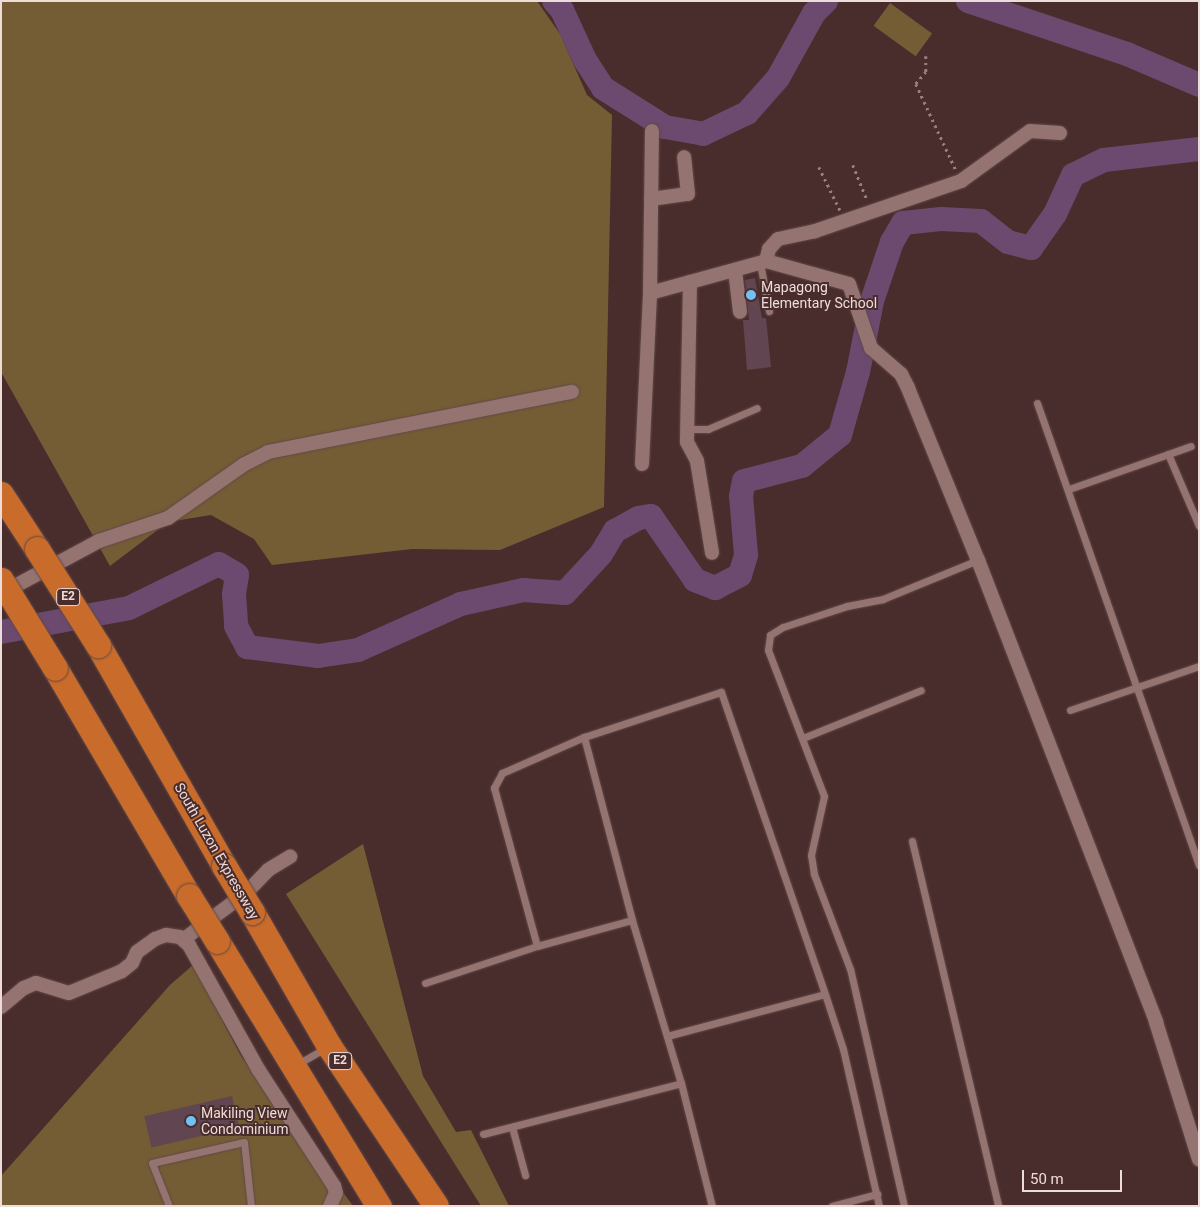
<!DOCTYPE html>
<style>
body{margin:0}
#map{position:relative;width:1200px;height:1207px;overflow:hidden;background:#492d2c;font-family:Roboto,sans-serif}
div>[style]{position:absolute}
.green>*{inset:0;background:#745d35;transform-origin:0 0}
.river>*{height:24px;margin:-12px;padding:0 12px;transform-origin:12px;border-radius:12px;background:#6c496e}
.building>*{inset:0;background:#614550;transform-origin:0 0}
.path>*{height:2.5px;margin-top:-1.25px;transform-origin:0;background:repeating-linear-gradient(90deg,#977f7e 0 2.5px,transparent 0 6.5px)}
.roads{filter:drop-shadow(0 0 1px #604947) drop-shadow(0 0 1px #604947)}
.lane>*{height:7px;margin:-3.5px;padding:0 3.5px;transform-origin:3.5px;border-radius:3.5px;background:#947371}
.street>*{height:14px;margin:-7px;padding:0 7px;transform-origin:7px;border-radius:7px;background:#947371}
.highway>*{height:25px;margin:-12.5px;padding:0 12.5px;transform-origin:12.5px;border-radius:12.5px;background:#c96b2a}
.bridges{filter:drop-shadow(0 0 1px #604947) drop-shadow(0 0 1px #604947)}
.highway-bridge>*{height:25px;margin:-12.5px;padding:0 12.5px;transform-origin:12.5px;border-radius:12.5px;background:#c96b2a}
.dots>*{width:14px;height:14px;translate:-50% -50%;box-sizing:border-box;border:2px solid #492d2c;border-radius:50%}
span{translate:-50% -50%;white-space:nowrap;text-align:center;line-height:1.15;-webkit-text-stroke:4px #492d2c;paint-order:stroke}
.shield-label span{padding:1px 4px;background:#492d2c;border:1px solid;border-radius:4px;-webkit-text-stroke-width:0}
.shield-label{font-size:12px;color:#eedcda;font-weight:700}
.poi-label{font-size:14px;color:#eedcda}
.left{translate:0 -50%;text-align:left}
.street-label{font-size:14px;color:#eedcda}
.frame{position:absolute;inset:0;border:2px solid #eedcda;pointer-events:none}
.scale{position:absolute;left:1022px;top:1170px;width:100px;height:22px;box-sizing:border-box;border:2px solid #eedcda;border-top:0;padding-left:6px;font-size:15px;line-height:18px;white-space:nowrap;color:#eedcda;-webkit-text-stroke:4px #492d2c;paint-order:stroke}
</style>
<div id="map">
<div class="green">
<div style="clip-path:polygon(1px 1px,537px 1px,560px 34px,587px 95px,612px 115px,604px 507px,500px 550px,412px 549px,272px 565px,254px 539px,211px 515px,168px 522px,110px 566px,1px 372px)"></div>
<div style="left:890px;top:3px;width:52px;height:28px;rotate:36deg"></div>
<div style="clip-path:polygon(363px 844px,423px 1076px,456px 1132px,471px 1130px,509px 1206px,481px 1206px,286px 894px)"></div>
<div style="clip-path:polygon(193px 965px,240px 1054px,331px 1193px,324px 1206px,1px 1206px,1px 1176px,170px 985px)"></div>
<div style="clip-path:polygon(337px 1184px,353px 1206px,334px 1206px)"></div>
</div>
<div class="river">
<div style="left:554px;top:1px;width:12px;rotate:48deg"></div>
<div style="left:562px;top:10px;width:55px;rotate:65.3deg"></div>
<div style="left:585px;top:60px;width:33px;rotate:57deg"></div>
<div style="left:603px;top:88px;width:73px;rotate:32.2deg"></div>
<div style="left:665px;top:127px;width:39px;rotate:10deg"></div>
<div style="left:703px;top:134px;width:49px;rotate:-25.5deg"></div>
<div style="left:747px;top:113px;width:47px;rotate:-48.5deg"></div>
<div style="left:778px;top:78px;width:74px;rotate:-61deg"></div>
<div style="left:814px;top:13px;width:17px;rotate:-45deg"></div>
<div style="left:968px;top:1px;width:168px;rotate:18.4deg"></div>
<div style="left:1127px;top:54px;width:78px;rotate:23.3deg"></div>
<div style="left:1px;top:632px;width:130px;rotate:-10.6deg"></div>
<div style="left:129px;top:608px;width:100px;rotate:-26.1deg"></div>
<div style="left:219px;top:564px;width:21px;rotate:31deg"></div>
<div style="left:237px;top:575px;width:19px;rotate:99deg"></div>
<div style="left:234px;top:594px;width:32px;rotate:86deg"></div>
<div style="left:236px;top:626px;width:24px;rotate:62deg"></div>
<div style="left:247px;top:647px;width:72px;rotate:7.2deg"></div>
<div style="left:318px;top:656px;width:40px;rotate:-8.5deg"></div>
<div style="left:358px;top:650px;width:113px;rotate:-24.1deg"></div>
<div style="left:461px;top:604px;width:64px;rotate:-12.7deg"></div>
<div style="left:523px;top:590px;width:42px;rotate:4.1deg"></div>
<div style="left:565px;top:593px;width:53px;rotate:-47.3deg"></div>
<div style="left:601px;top:554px;width:27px;rotate:-59deg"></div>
<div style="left:615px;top:531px;width:26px;rotate:-29deg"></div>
<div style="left:638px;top:518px;width:13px;rotate:-9deg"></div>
<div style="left:651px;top:516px;width:78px;rotate:55.5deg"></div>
<div style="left:695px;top:580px;width:22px;rotate:22deg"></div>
<div style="left:715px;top:588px;width:28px;rotate:-27deg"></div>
<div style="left:740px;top:575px;width:21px;rotate:-73deg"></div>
<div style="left:746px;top:555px;width:59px;rotate:-94.8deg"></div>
<div style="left:741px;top:496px;width:15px;rotate:-79deg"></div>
<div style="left:744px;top:481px;width:60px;rotate:-14.5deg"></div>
<div style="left:802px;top:466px;width:49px;rotate:-39.2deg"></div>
<div style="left:840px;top:435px;width:66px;rotate:-74.1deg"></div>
<div style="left:858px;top:372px;width:72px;rotate:-78.8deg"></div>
<div style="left:872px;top:301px;width:62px;rotate:-71.3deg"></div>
<div style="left:892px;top:242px;width:22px;rotate:-60deg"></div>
<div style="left:903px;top:223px;width:38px;rotate:-6deg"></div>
<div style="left:941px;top:219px;width:40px;rotate:2.9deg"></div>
<div style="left:981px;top:221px;width:34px;rotate:38deg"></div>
<div style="left:1008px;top:242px;width:24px;rotate:15deg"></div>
<div style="left:1031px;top:248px;width:42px;rotate:-54.8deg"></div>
<div style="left:1055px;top:214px;width:43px;rotate:-65.2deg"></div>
<div style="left:1073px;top:175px;width:34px;rotate:-26deg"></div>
<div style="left:1104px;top:160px;width:96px;rotate:-6.6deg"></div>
</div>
<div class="building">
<div style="clip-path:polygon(755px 278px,762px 318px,766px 318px,771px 367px,747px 370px,743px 320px,749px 320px,745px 280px)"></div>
<div style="left:232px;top:1096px;width:32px;height:90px;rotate:77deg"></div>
</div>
<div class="path">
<div style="left:926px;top:56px;width:16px;rotate:90deg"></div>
<div style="left:926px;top:72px;width:16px;rotate:130deg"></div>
<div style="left:916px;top:84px;width:95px;rotate:65.1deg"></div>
<div style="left:853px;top:165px;width:37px;rotate:68deg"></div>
<div style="left:819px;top:167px;width:48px;rotate:64deg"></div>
</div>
<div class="roads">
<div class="lane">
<div style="left:760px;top:263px;width:49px;rotate:79.4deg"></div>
<div style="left:1037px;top:403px;width:490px;rotate:70.7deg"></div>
<div style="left:687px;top:429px;width:21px"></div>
<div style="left:708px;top:429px;width:53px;rotate:-23.2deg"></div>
<div style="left:1168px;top:454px;width:78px;rotate:66.7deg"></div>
<div style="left:1069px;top:489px;width:129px;rotate:-19.4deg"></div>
<div style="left:1070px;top:710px;width:136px;rotate:-18.8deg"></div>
<div style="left:584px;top:737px;width:189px;rotate:75.3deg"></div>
<div style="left:632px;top:920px;width:170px;rotate:73.3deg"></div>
<div style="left:681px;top:1083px;width:127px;rotate:75.9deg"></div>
<div style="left:803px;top:738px;width:127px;rotate:-22.1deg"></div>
<div style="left:912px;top:841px;width:375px;rotate:76.7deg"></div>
<div style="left:537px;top:946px;width:164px;rotate:-105.2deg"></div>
<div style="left:494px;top:788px;width:17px;rotate:-62deg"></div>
<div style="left:502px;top:773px;width:90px;rotate:-23.7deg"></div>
<div style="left:584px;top:737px;width:144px;rotate:-18.2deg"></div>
<div style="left:721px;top:692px;width:319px;rotate:71deg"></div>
<div style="left:425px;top:983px;width:118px;rotate:-18.3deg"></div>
<div style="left:537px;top:946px;width:98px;rotate:-15.3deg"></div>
<div style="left:667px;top:1036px;width:163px;rotate:-14.9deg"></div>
<div style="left:825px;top:994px;width:58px;rotate:71.9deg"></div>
<div style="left:843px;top:1049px;width:161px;rotate:77.1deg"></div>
<div style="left:296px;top:1065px;width:34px;rotate:-30deg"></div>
<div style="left:512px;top:1127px;width:50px;rotate:74.8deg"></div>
<div style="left:483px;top:1134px;width:204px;rotate:-14.4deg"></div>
<div style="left:169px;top:1206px;width:46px;rotate:-111.6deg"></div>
<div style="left:152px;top:1163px;width:94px;rotate:-12.9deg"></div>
<div style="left:244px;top:1142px;width:64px;rotate:83.8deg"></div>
<div style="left:832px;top:1206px;width:47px;rotate:-14.9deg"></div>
<div style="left:904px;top:1206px;width:243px;rotate:-102.8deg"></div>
<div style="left:850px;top:969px;width:102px;rotate:-110.8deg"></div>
<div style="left:814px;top:874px;width:19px;rotate:-99deg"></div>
<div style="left:811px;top:855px;width:60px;rotate:-77.6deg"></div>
<div style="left:824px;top:796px;width:156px;rotate:-111deg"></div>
<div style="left:768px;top:650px;width:15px;rotate:-82deg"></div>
<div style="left:770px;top:635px;width:15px;rotate:-32deg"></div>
<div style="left:783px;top:627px;width:67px;rotate:-18.2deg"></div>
<div style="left:847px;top:606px;width:37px;rotate:-11deg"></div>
<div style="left:883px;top:599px;width:103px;rotate:-22.3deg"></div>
</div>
<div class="street">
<div style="left:651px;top:199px;width:37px;rotate:-8deg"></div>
<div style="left:688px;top:194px;width:37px;rotate:-96deg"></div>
<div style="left:766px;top:261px;width:12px;rotate:-76deg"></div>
<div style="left:769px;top:249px;width:13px;rotate:-48deg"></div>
<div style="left:778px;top:239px;width:38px;rotate:-12deg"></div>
<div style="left:815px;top:231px;width:154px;rotate:-18.9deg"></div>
<div style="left:961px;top:181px;width:85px;rotate:-35.9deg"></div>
<div style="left:1030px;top:131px;width:30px;rotate:4deg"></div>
<div style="left:735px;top:270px;width:42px;rotate:83.2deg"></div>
<div style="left:690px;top:282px;width:160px;rotate:91.1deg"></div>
<div style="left:687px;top:442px;width:21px;rotate:62deg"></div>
<div style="left:697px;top:461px;width:93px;rotate:80.7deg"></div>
<div style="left:650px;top:293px;width:120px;rotate:-15.4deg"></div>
<div style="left:766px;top:261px;width:86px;rotate:15.5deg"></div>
<div style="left:849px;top:284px;width:68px;rotate:71deg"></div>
<div style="left:871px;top:348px;width:40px;rotate:41deg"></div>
<div style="left:901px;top:374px;width:16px;rotate:63deg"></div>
<div style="left:908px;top:388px;width:186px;rotate:67.9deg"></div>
<div style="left:978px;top:560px;width:495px;rotate:68.9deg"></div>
<div style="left:1156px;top:1022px;width:144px;rotate:72.6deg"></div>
<div style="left:642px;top:464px;width:171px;rotate:-87.3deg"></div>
<div style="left:650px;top:293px;width:162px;rotate:-89.3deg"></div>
<div style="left:2px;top:593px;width:110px;rotate:-28.2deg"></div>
<div style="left:99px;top:541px;width:73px;rotate:-18.4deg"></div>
<div style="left:168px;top:518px;width:92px;rotate:-35.2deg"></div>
<div style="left:243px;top:465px;width:28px;rotate:-27deg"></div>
<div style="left:268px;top:452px;width:310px;rotate:-11.2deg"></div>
<div style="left:184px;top:939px;width:79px;rotate:-36.7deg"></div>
<div style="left:247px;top:892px;width:30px;rotate:-46deg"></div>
<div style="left:268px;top:870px;width:26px;rotate:-31deg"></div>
<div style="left:1px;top:1007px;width:30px;rotate:-40deg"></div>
<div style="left:24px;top:988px;width:13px;rotate:-23deg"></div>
<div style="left:36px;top:983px;width:34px;rotate:17deg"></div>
<div style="left:69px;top:993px;width:57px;rotate:-22.5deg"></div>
<div style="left:122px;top:971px;width:13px;rotate:-39deg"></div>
<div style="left:132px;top:963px;width:12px;rotate:-66deg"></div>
<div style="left:137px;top:952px;width:22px;rotate:-36deg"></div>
<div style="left:155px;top:939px;width:12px;rotate:-20deg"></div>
<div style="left:166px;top:935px;width:14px;rotate:8deg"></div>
<div style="left:180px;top:937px;width:12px;rotate:42deg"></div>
<div style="left:189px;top:945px;width:142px;rotate:60.9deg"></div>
<div style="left:258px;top:1069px;width:140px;rotate:57deg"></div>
<div style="left:334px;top:1186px;width:7px;rotate:74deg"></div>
<div style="left:336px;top:1193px;width:14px;rotate:115deg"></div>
</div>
<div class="highway">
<div style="left:1px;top:494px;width:66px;rotate:56.8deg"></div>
<div style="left:98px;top:645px;width:254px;rotate:60.3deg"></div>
<div style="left:55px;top:668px;width:264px;rotate:59.6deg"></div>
<div style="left:252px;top:912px;width:155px;rotate:60.1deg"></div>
<div style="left:329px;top:1046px;width:192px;rotate:56.2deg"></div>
<div style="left:217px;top:941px;width:311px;rotate:58.6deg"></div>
</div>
</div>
<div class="bridges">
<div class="highway-bridge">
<div style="left:37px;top:549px;width:114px;rotate:57.6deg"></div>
<div style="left:1px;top:580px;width:103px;rotate:58.5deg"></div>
<div style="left:224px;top:866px;width:54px;rotate:58.7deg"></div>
<div style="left:189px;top:896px;width:53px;rotate:58.1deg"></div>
</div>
</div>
<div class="dots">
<div style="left:751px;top:295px;background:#71c1f4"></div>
<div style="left:191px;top:1121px;background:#71c1f4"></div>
</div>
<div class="shield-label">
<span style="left:68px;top:597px">E2</span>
<span style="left:340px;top:1061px">E2</span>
</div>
<div class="poi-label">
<span class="left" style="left:761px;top:295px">Mapagong<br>Elementary School</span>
<span class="left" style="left:201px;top:1121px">Makiling View<br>Condominium</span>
</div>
<div class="street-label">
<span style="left:217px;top:851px;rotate:60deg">South Luzon Expressway</span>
</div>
<div class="frame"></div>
<div class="scale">50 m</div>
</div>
